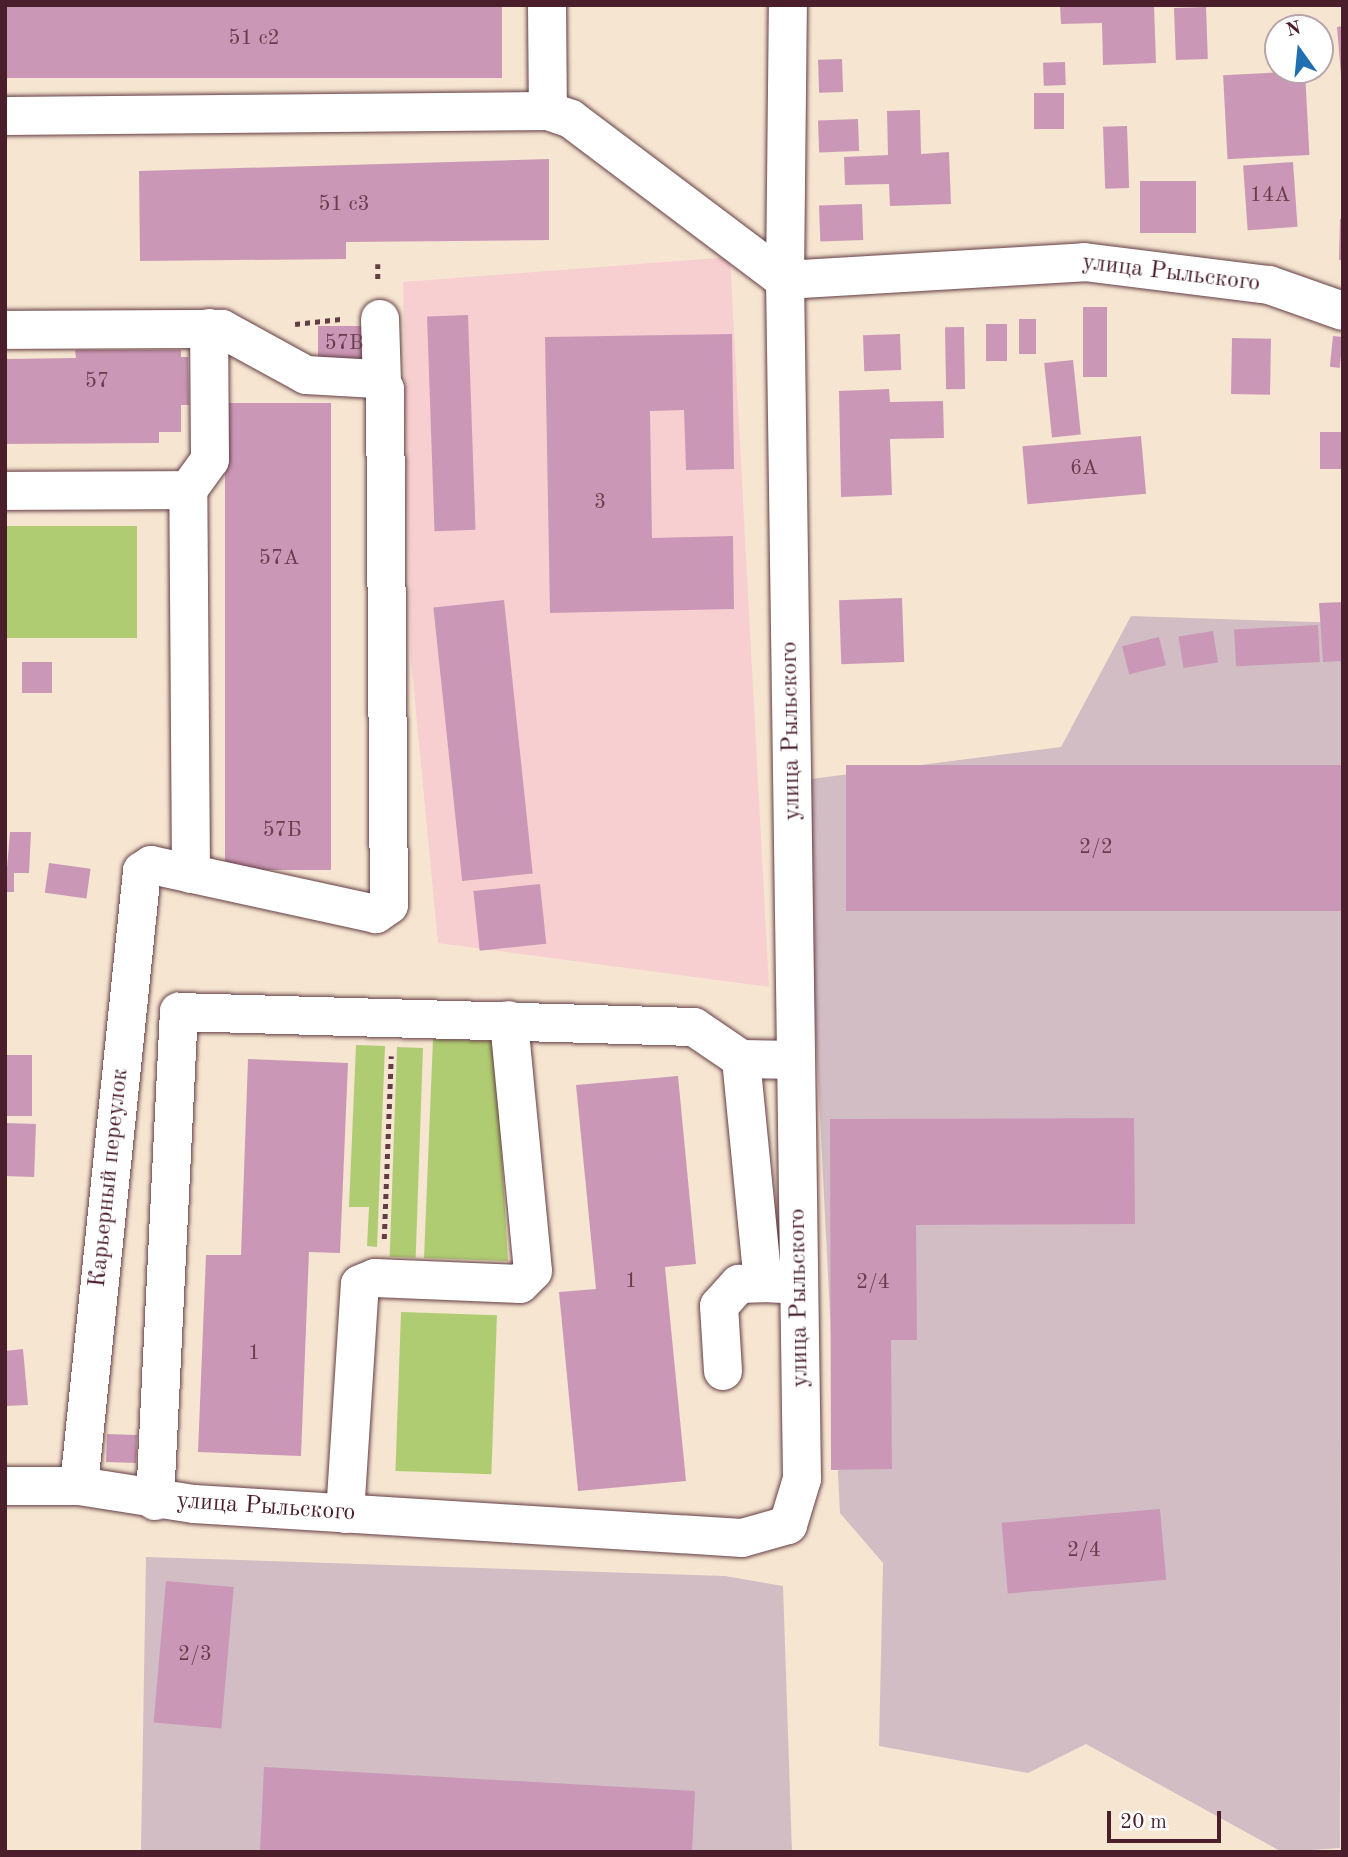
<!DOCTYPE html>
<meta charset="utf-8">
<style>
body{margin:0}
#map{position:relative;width:1348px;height:1857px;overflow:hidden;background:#f6e6d1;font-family:"Old Standard TT",serif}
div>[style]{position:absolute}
.built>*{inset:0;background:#f7cfd0}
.industrial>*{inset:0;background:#d2bdc5}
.green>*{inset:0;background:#b0cc72;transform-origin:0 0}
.building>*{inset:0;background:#ca98b6;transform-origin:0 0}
.path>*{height:4.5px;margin-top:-2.25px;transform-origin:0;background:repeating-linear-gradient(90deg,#643d44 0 5px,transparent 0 10px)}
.roads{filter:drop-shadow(0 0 2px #643d44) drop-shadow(0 0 2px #643d44)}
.minor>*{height:38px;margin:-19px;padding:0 19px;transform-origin:19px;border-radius:19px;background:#fff}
span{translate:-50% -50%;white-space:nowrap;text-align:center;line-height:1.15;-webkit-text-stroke:7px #fff;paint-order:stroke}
.number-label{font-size:21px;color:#6a3d4e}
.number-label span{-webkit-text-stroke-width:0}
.street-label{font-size:24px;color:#4a1f2b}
.frame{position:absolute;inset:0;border:7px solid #4a1f2b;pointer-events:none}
.north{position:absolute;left:1264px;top:14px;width:70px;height:70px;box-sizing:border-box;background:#fff;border:2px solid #b7a5aa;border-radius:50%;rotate:345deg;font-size:19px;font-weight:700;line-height:28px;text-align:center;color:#4a1f2b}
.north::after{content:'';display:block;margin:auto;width:24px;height:32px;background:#1f6fb2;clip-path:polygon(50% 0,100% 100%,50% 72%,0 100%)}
.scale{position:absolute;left:1107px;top:1811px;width:114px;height:32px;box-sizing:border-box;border:4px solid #4a1f2b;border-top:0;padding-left:9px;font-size:21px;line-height:24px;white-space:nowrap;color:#4a1f2b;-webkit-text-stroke:5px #fff;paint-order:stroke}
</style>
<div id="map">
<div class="built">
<div style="clip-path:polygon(730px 257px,769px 987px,438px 943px,411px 660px,403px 282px)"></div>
</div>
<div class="industrial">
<div style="clip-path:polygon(1131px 616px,1343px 623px,1340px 1848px,1282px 1852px,1086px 1744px,1028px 1773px,879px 1746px,883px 1563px,840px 1513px,803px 780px,1061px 747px)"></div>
<div style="clip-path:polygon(146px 1557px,725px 1576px,783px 1586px,792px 1852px,141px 1852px)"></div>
</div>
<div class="green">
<div style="left:137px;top:526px;width:112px;height:132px;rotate:90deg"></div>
<div style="clip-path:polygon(433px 1039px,495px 1041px,508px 1261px,424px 1258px)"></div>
<div style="clip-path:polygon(356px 1045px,385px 1046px,377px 1247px,367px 1246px,369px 1207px,349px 1207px)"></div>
<div style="left:397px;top:1047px;width:26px;height:210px;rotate:2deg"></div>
<div style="left:401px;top:1312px;width:96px;height:159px;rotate:2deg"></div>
</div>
<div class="building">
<div style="left:5px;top:5px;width:497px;height:73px"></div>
<div style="clip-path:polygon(1060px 5px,1154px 5px,1156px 63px,1103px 65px,1102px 23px,1061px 24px)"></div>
<div style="left:1206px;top:7px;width:52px;height:32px;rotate:88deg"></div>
<div style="clip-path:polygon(1343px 26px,1343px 75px,1341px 75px,1337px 27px)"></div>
<div style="left:842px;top:59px;width:33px;height:24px;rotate:88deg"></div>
<div style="left:1065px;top:62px;width:23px;height:22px;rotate:88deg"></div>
<div style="left:1305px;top:71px;width:84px;height:82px;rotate:87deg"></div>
<div style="left:1034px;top:93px;width:30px;height:36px"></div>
<div style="clip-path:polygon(920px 110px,921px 154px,949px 152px,951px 204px,890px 206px,889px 184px,845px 185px,844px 157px,888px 155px,887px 111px)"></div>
<div style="left:858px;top:119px;width:32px;height:40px;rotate:88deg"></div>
<div style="left:1127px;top:126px;width:62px;height:24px;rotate:88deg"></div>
<div style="clip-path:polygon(549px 159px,549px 240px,346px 242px,346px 259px,140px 261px,139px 171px)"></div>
<div style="left:1293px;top:162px;width:65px;height:50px;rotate:86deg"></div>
<div style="left:1140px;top:181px;width:56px;height:52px"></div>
<div style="left:862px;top:204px;width:36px;height:43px;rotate:88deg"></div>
<div style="clip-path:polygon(1340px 219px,1343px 219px,1343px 260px,1339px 260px)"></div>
<div style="left:1083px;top:307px;width:24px;height:70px"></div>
<div style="left:468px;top:315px;width:215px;height:41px;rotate:88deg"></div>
<div style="left:1019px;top:319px;width:17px;height:35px"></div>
<div style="left:986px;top:324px;width:21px;height:37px"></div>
<div style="left:370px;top:326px;width:35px;height:52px;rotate:90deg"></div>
<div style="left:964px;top:327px;width:62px;height:19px;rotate:89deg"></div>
<div style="clip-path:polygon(732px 334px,734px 469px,686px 470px,684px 410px,650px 411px,652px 538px,733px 536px,734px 609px,550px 613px,545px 337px)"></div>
<div style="left:900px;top:334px;width:36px;height:37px;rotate:88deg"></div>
<div style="left:1333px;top:336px;width:10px;height:31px;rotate:6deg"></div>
<div style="left:1232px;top:338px;width:39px;height:56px;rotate:1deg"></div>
<div style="clip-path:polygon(75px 350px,181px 350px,181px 357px,188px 357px,189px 405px,181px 405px,181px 432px,159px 432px,159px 443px,5px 444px,5px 359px,76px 358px)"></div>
<div style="left:1073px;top:360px;width:75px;height:29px;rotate:84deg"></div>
<div style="clip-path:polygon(889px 389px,890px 402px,943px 401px,944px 438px,890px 439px,892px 495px,841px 497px,839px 391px)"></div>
<div style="left:331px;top:403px;width:467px;height:106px;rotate:90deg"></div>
<div style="left:1320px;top:432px;width:23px;height:37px"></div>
<div style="left:1141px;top:436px;width:58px;height:119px;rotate:85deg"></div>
<div style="left:902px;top:598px;width:64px;height:63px;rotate:88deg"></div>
<div style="left:504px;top:600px;width:275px;height:71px;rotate:84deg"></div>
<div style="clip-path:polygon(1343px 602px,1343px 661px,1323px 662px,1319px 603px)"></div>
<div style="left:1318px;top:625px;width:37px;height:84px;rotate:87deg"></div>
<div style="left:1213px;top:631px;width:32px;height:35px;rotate:81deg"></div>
<div style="left:1159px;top:637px;width:29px;height:38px;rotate:76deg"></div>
<div style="left:22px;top:662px;width:30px;height:31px"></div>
<div style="left:1343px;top:765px;width:146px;height:497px;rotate:90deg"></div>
<div style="clip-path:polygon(10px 832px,31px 832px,29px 873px,14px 873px,14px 892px,5px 892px)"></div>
<div style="left:49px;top:863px;width:42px;height:30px;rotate:8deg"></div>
<div style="left:540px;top:884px;width:60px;height:67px;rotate:84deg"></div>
<div style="left:5px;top:1055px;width:27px;height:61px"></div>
<div style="clip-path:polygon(248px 1059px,348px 1063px,340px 1253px,309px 1252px,301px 1456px,198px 1452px,206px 1255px,241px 1255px)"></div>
<div style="clip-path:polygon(678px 1076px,696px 1264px,665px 1267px,686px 1481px,578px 1491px,559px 1292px,596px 1289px,576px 1085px)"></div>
<div style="clip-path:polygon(1134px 1118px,1135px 1224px,916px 1225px,917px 1340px,891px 1340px,892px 1469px,831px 1470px,830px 1119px)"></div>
<div style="left:5px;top:1123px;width:31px;height:53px;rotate:2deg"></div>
<div style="clip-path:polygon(23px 1349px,28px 1405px,5px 1406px,5px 1351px)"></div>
<div style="left:107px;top:1434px;width:30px;height:28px;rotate:2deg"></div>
<div style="left:1160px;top:1509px;width:71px;height:159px;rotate:85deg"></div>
<div style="left:166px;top:1581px;width:68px;height:142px;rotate:5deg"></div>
<div style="clip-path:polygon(264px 1767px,695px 1791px,692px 1852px,260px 1852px)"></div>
</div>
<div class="path">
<div style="left:378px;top:264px;width:18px;rotate:90deg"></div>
<div style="left:295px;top:324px;width:46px;rotate:-6.2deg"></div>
<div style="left:384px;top:1239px;width:183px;rotate:-87.8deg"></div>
</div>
<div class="roads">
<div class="minor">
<div style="left:547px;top:5px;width:106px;rotate:89.5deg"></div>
<div style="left:5px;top:116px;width:543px;rotate:-0.53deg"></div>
<div style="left:548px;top:111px;width:24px;rotate:19deg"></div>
<div style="left:571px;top:119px;width:268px;rotate:37deg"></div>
<div style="left:785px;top:280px;width:300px;rotate:-3.4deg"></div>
<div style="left:1084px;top:262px;width:186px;rotate:7.1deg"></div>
<div style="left:1269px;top:285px;width:78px;rotate:19.4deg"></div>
<div style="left:380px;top:319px;width:63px;rotate:88.2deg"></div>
<div style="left:5px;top:330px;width:217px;rotate:-0.3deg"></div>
<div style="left:222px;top:329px;width:96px;rotate:28.7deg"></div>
<div style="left:306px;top:375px;width:70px;rotate:3.3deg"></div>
<div style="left:376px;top:379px;width:13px;rotate:48deg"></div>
<div style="left:385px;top:389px;width:516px;rotate:89.56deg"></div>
<div style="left:389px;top:905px;width:16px;rotate:145deg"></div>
<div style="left:376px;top:914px;width:230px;rotate:-167.7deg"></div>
<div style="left:151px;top:865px;width:11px;rotate:146deg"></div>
<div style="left:142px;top:871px;width:618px;rotate:95.85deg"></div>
<div style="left:5px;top:491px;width:183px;rotate:-0.3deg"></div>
<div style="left:191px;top:874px;width:384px;rotate:-90.4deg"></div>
<div style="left:188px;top:490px;width:37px;rotate:-54deg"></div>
<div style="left:210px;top:460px;width:132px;rotate:-90.4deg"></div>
<div style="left:741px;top:1059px;width:225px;rotate:84.4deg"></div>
<div style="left:763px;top:1283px;width:36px;rotate:3deg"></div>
<div style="left:723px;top:1371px;width:65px;rotate:-93.5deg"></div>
<div style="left:719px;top:1306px;width:30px;rotate:-48deg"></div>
<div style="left:739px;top:1284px;width:24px;rotate:-2deg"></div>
<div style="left:5px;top:1486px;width:74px"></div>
<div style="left:79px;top:1486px;width:116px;rotate:8.9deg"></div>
<div style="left:194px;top:1504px;width:549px;rotate:3.55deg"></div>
<div style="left:742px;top:1538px;width:48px;rotate:-15.8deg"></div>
<div style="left:788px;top:1525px;width:48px;rotate:-73.1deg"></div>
<div style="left:802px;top:1479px;width:1199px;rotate:-90.81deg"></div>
<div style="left:785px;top:280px;width:275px;rotate:-89.4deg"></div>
<div style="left:155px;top:1501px;width:490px;rotate:-87.2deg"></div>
<div style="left:179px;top:1012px;width:515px;rotate:1.67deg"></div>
<div style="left:694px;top:1027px;width:57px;rotate:34.2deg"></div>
<div style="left:741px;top:1059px;width:55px;rotate:1deg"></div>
<div style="left:345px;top:1514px;width:230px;rotate:-86.3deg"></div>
<div style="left:360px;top:1284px;width:16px;rotate:-22deg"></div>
<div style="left:375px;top:1278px;width:145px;rotate:2.4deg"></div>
<div style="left:520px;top:1284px;width:18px;rotate:-45deg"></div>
<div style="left:533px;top:1271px;width:252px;rotate:-95.5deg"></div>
</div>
</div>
<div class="number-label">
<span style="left:254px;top:39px">51 с2</span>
<span style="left:1270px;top:196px">14А</span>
<span style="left:344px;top:205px">51 с3</span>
<span style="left:344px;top:344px">57В</span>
<span style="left:97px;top:382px">57</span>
<span style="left:1084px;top:469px">6А</span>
<span style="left:600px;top:503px">3</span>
<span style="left:279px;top:559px">57А</span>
<span style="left:282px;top:831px">57Б</span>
<span style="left:1096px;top:848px">2/2</span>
<span style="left:631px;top:1282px">1</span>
<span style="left:873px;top:1283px">2/4</span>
<span style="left:254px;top:1354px">1</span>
<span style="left:1084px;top:1551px">2/4</span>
<span style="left:195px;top:1655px">2/3</span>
</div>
<div class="street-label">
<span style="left:1171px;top:274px;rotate:7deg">улица Рыльского</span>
<span style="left:792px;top:731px;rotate:-91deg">улица Рыльского</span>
<span style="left:110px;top:1178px;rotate:-84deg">Карьерный переулок</span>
<span style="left:800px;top:1298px;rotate:-91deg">улица Рыльского</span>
<span style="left:266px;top:1508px;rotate:4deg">улица Рыльского</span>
</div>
<div class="frame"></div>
<div class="north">N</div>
<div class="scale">20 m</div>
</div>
